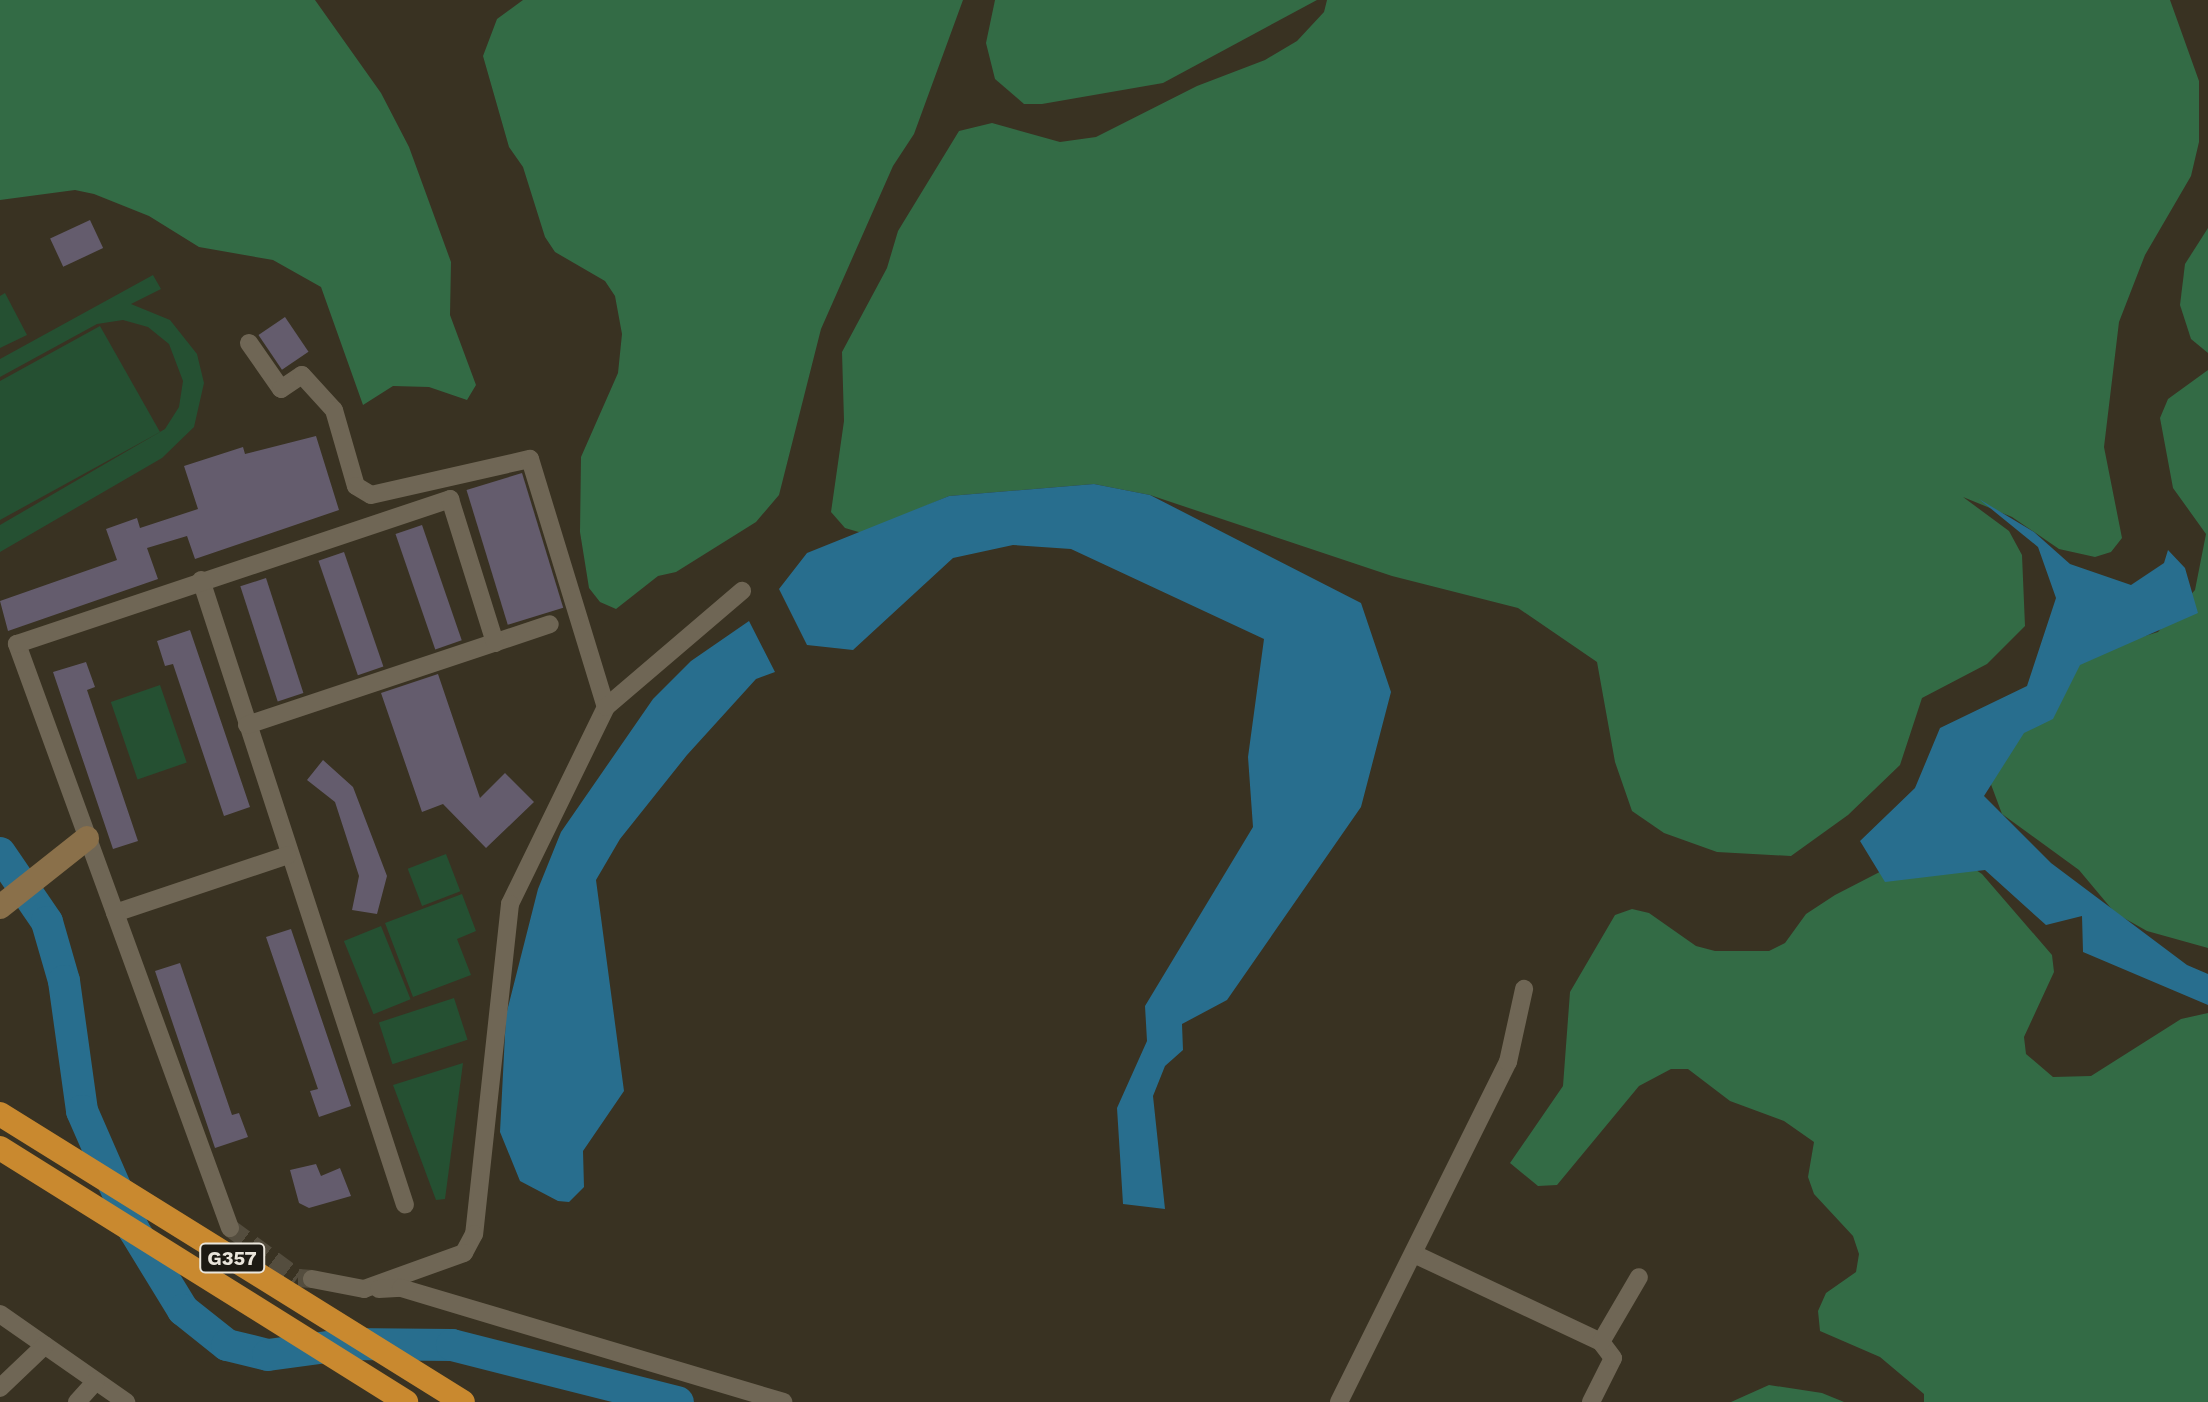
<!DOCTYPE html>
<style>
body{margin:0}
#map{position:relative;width:2208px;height:1402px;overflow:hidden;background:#393222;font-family:"Work Sans",sans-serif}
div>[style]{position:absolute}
.green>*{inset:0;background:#255032;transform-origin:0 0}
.forest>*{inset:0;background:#336b45}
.water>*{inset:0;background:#286e8e}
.river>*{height:32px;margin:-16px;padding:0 16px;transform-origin:16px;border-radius:16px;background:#286e8e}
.building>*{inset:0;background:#645c6d;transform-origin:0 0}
.street-tunnel>*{height:18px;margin-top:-9px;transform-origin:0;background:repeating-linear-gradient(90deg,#544d3e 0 18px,transparent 0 27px)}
.street>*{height:18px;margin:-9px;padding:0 9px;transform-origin:9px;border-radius:9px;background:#6f6655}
.secondary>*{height:24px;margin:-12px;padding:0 12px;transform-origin:12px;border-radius:12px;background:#8a704a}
.highway>*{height:24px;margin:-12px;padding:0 12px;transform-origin:12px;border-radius:12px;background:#c9892f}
span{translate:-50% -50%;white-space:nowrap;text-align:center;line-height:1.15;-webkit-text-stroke:7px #1d1a13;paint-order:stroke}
.shield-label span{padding:2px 6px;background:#1d1a13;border:2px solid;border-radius:6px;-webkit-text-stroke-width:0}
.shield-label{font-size:20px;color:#eae5db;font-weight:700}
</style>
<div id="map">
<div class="green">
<div style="clip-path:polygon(153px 275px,161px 289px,131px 304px,170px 320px,197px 354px,204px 383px,194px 427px,162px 458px,0 552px,0 525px,165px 429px,179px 407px,183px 381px,169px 344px,148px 327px,123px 320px,97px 324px,0 377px,0 359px)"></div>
<div style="clip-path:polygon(5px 293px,27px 335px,0 348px,0 296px)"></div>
<div style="clip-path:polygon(100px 326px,160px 432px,0 520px,0 381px)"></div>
<div style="left:160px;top:685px;width:82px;height:52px;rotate:71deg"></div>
<div style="left:446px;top:854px;width:40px;height:41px;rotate:69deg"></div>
<div style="clip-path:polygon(462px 894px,476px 931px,457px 939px,471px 975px,413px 997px,385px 923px)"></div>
<div style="left:381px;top:926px;width:79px;height:40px;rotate:68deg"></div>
<div style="left:454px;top:998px;width:44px;height:79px;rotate:72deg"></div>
<div style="clip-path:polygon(463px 1063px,445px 1199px,436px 1200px,393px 1085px)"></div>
</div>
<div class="forest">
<div style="clip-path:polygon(0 0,315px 0,381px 93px,409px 147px,451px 262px,450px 315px,476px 385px,467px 400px,429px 387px,393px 386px,363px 405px,321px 287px,273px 260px,199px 247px,149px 216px,94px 194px,75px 190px,0 200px)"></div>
<div style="clip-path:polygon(523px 0,963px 0,914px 134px,893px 166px,821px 329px,779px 495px,756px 522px,676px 572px,658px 576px,616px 609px,600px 602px,589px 588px,580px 532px,581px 457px,618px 373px,622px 334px,615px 296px,605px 281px,555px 252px,545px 237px,523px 167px,509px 147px,483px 56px,497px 19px)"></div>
<div style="clip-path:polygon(995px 0,1317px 0,1163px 83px,1042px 104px,1024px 104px,995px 79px,986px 43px)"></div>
<div style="clip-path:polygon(1327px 0,2170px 0,2199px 81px,2199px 142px,2191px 176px,2145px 255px,2119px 322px,2104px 447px,2122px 538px,2111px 552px,2095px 557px,2059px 549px,2012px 517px,1963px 497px,2009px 531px,2022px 555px,2025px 626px,1987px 664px,1922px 698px,1900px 765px,1848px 815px,1791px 856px,1717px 852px,1664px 833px,1632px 811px,1615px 762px,1597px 662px,1518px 608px,1392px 576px,1150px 495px,1094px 484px,949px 496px,862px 533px,845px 528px,831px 512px,844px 421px,842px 352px,887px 268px,898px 231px,959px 131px,992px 123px,1060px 142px,1096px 137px,1197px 86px,1265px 60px,1297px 41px,1324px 12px)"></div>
<div style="clip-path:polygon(2208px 228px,2208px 353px,2191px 339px,2180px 305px,2185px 264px)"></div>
<div style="clip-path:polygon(2208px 370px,2208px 948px,2147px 931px,2115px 913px,2079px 870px,2002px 814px,1989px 779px,1997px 747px,2086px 654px,2158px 632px,2195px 590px,2206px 534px,2173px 488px,2160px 418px,2168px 399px)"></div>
<div style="clip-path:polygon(1952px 854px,1982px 874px,2052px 955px,2054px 972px,2024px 1037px,2026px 1054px,2053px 1077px,2091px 1076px,2181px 1019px,2208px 1013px,2208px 1402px,1924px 1402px,1924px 1394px,1880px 1357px,1820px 1331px,1818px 1311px,1826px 1293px,1856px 1272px,1859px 1254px,1853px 1236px,1814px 1194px,1808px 1177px,1814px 1142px,1784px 1121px,1730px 1101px,1688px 1069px,1671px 1069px,1639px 1086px,1557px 1185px,1538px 1186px,1510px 1163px,1563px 1086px,1570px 992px,1615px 915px,1632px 909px,1649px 913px,1696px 946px,1715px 951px,1769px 951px,1785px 943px,1806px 914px,1835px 895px,1901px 861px)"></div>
<div style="clip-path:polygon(1769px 1385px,1822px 1393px,1844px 1402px,1731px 1402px)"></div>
</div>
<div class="water">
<div style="clip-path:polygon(1094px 484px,1150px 495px,1361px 603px,1391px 692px,1361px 807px,1227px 1000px,1182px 1024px,1183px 1050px,1165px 1066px,1153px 1096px,1165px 1209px,1123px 1204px,1117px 1108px,1147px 1041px,1145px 1006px,1253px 827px,1248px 757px,1264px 639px,1071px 549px,1013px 545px,953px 558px,853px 650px,807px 645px,779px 589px,807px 553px,949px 496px)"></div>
<div style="clip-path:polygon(1979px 499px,2034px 532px,2070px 564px,2131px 585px,2164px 563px,2168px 550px,2185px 568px,2198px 613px,2080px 665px,2053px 719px,2024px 733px,1984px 796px,2051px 863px,2187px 965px,2208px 974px,2208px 1005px,2083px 952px,2082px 916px,2046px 925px,1985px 870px,1885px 882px,1860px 841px,1915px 788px,1940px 728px,2027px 686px,2056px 598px,2038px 547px)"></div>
<div style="clip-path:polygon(749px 621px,775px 672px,756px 679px,687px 755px,620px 839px,596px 880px,624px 1091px,583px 1151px,584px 1187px,569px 1202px,558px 1201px,520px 1181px,500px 1132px,506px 1015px,538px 889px,561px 832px,653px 699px,691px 661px)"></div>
</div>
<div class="river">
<div style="left:0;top:853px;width:83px;rotate:55.7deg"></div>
<div style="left:47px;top:922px;width:61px;rotate:73.9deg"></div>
<div style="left:64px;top:981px;width:131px;rotate:82.1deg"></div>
<div style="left:82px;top:1111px;width:130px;rotate:66.4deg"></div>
<div style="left:134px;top:1230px;width:94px;rotate:58.5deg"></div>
<div style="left:183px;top:1310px;width:56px;rotate:38.5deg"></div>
<div style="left:227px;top:1345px;width:42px;rotate:13.7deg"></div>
<div style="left:268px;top:1355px;width:82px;rotate:-7.7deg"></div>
<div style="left:349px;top:1344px;width:103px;rotate:0.6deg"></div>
<div style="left:452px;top:1345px;width:233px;rotate:14.2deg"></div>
</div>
<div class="building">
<div style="left:90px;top:220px;width:31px;height:44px;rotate:65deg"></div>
<div style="left:285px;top:317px;width:42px;height:32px;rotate:56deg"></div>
<div style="clip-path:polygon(316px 436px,339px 510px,195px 559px,187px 536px,147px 548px,158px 579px,8px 631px,0 601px,117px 560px,106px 529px,137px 518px,140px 528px,198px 509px,184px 466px,243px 447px,245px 454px)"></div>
<div style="left:522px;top:473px;width:141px;height:58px;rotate:73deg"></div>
<div style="left:422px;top:525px;width:122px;height:28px;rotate:71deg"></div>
<div style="left:344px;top:552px;width:121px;height:27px;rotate:71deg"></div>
<div style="left:266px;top:578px;width:121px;height:27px;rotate:72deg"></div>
<div style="clip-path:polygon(190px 630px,250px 807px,224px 816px,173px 664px,165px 666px,157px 641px)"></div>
<div style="clip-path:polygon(86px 662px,95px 687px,87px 690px,138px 841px,113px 849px,53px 672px)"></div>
<div style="clip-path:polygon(438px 674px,480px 798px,505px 773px,534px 802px,486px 848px,443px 804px,422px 812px,381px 693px)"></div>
<div style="clip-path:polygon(323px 760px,353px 787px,387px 876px,377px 914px,352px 910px,359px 876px,335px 802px,307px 780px)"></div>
<div style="clip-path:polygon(291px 929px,351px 1106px,319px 1117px,310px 1091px,318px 1089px,266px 937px)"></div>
<div style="clip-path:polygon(180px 963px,232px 1115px,239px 1113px,248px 1137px,215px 1148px,155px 971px)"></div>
<div style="clip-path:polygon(316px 1164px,321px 1176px,340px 1168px,351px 1196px,309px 1208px,299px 1203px,290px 1170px)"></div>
</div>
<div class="street-tunnel">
<div style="left:230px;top:1228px;width:84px;rotate:36.3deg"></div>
<div style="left:298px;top:1278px;width:14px;rotate:4deg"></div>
</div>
<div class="street">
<div style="left:249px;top:343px;width:56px;rotate:55.2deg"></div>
<div style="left:281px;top:389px;width:25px;rotate:-34deg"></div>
<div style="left:302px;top:375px;width:47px;rotate:47.6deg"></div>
<div style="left:334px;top:410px;width:79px;rotate:73.9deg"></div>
<div style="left:356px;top:486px;width:17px;rotate:31deg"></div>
<div style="left:371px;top:495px;width:163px;rotate:-12.8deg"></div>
<div style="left:530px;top:459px;width:259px;rotate:73deg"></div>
<div style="left:606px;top:707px;width:219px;rotate:116deg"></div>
<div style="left:510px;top:904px;width:332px;rotate:96.2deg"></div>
<div style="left:474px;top:1234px;width:21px;rotate:118deg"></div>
<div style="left:464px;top:1253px;width:106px;rotate:160.2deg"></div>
<div style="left:364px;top:1289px;width:53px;rotate:-169.1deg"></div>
<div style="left:201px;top:580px;width:657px;rotate:71.92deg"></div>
<div style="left:606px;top:707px;width:179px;rotate:-40.5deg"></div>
<div style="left:247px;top:725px;width:319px;rotate:-18.4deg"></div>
<div style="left:115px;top:913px;width:182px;rotate:-18.5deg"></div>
<div style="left:230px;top:1228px;width:622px;rotate:-110.04deg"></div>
<div style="left:17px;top:644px;width:457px;rotate:-18.5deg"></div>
<div style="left:450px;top:499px;width:151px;rotate:72.6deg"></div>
<div style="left:1414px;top:1254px;width:207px;rotate:25.2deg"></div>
<div style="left:379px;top:1289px;width:22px;rotate:-3deg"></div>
<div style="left:401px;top:1288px;width:399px;rotate:16.6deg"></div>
<div style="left:0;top:1314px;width:154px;rotate:34.9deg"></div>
<div style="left:0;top:1388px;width:62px;rotate:-43.7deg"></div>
<div style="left:77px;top:1402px;width:28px;rotate:-48deg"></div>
<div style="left:1339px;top:1402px;width:380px;rotate:-63.6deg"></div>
<div style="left:1508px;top:1062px;width:75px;rotate:-77.6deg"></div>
<div style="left:1591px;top:1402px;width:49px;rotate:-63.4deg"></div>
<div style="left:1613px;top:1358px;width:20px;rotate:-127deg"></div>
<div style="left:1601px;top:1342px;width:75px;rotate:-59.7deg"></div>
</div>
<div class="secondary">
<div style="left:0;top:907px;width:111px;rotate:-38.4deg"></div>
</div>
<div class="highway">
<div style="left:0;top:1114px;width:545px;rotate:31.88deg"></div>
<div style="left:0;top:1148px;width:479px;rotate:32deg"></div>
</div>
<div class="shield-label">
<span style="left:232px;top:1258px">G357</span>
</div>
</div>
